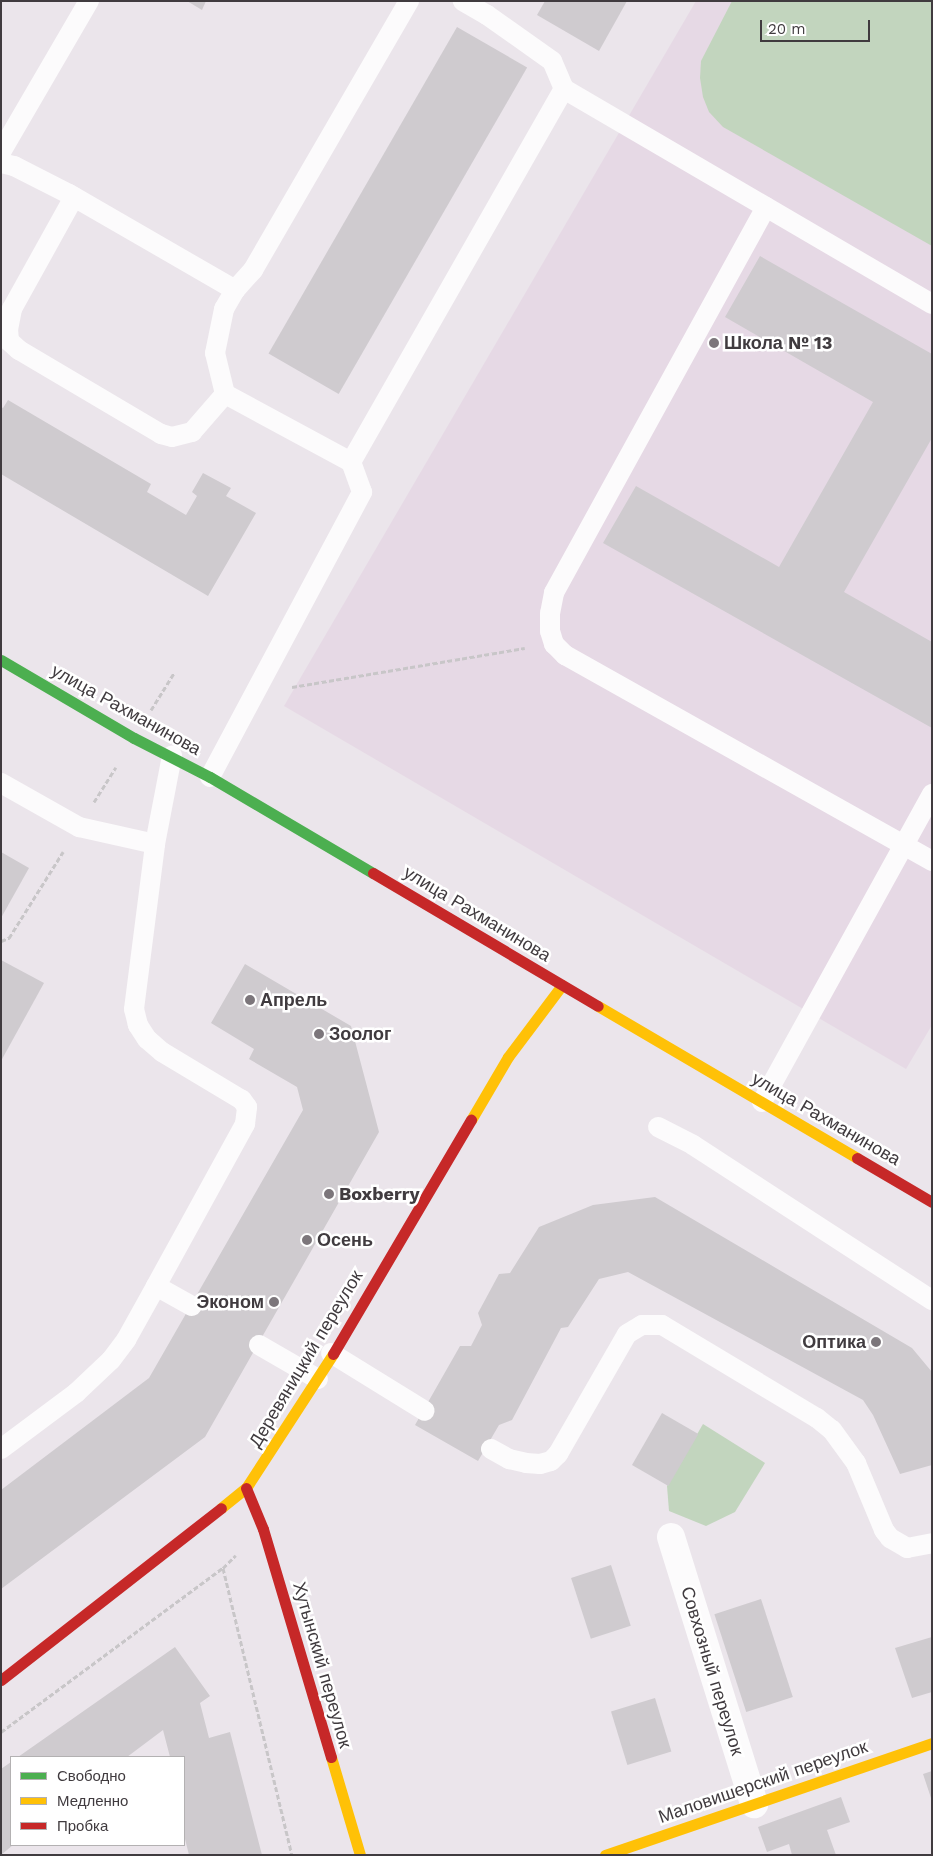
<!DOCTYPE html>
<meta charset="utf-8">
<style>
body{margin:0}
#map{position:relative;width:933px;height:1856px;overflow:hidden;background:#ebe5eb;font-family:"Work Sans",sans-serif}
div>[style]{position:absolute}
.built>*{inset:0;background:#e6d9e5}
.green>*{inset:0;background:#c2d5be}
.building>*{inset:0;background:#cfcbcf;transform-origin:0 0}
.path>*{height:3px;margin-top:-1.5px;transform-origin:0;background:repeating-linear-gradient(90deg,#c8c6c8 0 5px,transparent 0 7.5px)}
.lane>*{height:20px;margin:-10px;padding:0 10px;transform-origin:10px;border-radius:10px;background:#fcfbfc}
.street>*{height:28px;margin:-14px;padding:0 14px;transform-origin:14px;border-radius:14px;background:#fcfbfc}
.fast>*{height:11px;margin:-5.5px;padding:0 5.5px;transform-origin:5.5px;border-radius:5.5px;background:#4caf50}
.slow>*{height:11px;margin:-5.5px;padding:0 5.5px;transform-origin:5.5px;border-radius:5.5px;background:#ffc107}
.jam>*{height:11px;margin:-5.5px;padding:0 5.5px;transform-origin:5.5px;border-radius:5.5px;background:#c62828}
.dots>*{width:14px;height:14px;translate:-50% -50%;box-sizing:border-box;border:2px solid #fff;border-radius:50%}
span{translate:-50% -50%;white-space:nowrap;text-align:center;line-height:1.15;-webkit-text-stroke:5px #fff;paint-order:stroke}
.poi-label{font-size:18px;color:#403b3f;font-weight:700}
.left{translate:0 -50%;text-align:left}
.right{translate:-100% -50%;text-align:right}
.street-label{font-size:18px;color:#403b3f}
.frame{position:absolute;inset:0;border:2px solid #403b3f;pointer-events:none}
.legend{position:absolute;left:10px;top:1756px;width:175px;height:90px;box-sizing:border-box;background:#fff;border:1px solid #b3b1b2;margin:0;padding:6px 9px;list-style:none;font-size:15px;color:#403b3f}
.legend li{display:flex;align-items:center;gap:10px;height:25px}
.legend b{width:25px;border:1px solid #b3b1b2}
.scale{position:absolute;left:760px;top:20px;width:110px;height:22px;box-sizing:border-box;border:2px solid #403b3f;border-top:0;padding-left:6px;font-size:15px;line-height:18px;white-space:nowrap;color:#403b3f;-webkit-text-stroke:4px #fff;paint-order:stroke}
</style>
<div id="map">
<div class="built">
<div style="clip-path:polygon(696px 1px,932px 1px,932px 1025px,906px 1069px,284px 706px)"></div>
</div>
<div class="green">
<div style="clip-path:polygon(732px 1px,932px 1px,932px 246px,723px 127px,709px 112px,703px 97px,700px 78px,701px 61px)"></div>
<div style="clip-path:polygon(703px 1424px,765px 1463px,735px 1512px,706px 1526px,669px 1511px,667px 1486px)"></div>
</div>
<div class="building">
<div style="clip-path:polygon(187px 1px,206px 1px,202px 10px)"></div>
<div style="clip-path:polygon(545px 1px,627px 1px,599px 51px,537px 15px)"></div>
<div style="left:457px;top:27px;width:81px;height:377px;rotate:30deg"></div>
<div style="clip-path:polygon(760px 256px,932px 354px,932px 438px,844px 592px,932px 642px,932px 728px,603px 543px,636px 486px,779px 567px,873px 402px,725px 317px)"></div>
<div style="clip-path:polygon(8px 400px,151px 484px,147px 492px,186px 515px,197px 496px,192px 492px,203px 473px,231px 488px,226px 496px,256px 513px,208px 596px,1px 474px,1px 407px,3px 408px)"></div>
<div style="clip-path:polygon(1px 852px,29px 868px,1px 918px)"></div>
<div style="clip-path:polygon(1px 960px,44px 983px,1px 1061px)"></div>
<div style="clip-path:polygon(245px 964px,351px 1026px,379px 1132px,205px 1437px,1px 1589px,1px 1490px,149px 1378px,303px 1110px,297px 1087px,249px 1059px,254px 1049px,211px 1023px)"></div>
<div style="clip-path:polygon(655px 1197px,912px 1348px,932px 1372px,932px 1465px,900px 1474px,873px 1415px,863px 1400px,628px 1272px,599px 1279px,568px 1327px,561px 1328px,512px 1420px,499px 1425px,478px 1461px,415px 1425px,460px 1346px,471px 1346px,482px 1325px,478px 1313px,499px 1274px,510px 1273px,539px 1227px,593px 1205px)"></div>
<div style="left:662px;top:1413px;width:42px;height:60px;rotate:30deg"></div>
<div style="left:611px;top:1565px;width:64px;height:42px;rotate:72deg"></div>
<div style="left:761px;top:1599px;width:103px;height:49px;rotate:72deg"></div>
<div style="clip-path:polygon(932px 1637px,932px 1692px,912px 1698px,895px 1648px)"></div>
<div style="clip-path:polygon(175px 1647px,210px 1696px,200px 1703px,209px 1738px,230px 1732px,262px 1855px,189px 1855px,184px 1835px,184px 1757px,170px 1757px,163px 1730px,127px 1757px,18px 1757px)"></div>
<div style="left:655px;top:1698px;width:56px;height:46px;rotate:73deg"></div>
<div style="clip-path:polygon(11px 1762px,11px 1845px,13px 1845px,1px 1855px,1px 1769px)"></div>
<div style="clip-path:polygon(932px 1771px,932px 1798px,931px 1798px,923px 1774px)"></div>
<div style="clip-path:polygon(841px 1797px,850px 1822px,827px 1830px,836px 1855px,792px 1855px,789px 1844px,767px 1852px,758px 1827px)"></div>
</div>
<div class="path">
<div style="left:292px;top:687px;width:236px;rotate:-9.5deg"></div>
<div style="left:151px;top:710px;width:44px;rotate:-58.1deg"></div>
<div style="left:94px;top:802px;width:41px;rotate:-57.8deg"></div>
<div style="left:1px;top:941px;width:9px;rotate:-21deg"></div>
<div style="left:9px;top:938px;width:102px;rotate:-57.9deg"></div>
<div style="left:223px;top:1568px;width:295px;rotate:76.5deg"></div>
<div style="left:1px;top:1732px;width:276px;rotate:-36.5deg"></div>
<div style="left:223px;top:1568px;width:18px;rotate:-45deg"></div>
</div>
<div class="lane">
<div style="left:564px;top:89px;width:426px;rotate:30.3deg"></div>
<div style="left:1px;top:152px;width:175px;rotate:-59.8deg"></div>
<div style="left:1px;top:163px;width:13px;rotate:13deg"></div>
<div style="left:14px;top:166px;width:62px;rotate:27deg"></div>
<div style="left:69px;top:194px;width:192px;rotate:30deg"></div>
<div style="left:74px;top:197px;width:128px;rotate:119deg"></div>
<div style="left:12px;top:309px;width:20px;rotate:101deg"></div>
<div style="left:8px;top:329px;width:12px;rotate:85deg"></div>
<div style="left:9px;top:341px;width:13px;rotate:42deg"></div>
<div style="left:19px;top:350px;width:165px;rotate:30.6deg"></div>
<div style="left:161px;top:434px;width:11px;rotate:15deg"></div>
<div style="left:172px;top:437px;width:21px;rotate:-14deg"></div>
<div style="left:192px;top:432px;width:50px;rotate:-49deg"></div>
<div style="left:766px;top:207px;width:440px;rotate:118.8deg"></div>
<div style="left:554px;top:593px;width:20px;rotate:101deg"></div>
<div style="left:550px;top:613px;width:18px;rotate:90deg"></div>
<div style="left:550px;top:631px;width:14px;rotate:73deg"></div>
<div style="left:554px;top:644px;width:16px;rotate:45deg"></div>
<div style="left:565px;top:655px;width:421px;rotate:29.3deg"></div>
<div style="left:351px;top:462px;width:430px;rotate:-60.3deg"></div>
<div style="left:564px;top:89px;width:30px;rotate:-113deg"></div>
<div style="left:552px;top:61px;width:80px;rotate:-144.7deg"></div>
<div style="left:487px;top:15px;width:28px;rotate:-150deg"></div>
<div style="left:210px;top:777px;width:323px;rotate:-61.9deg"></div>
<div style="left:362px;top:492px;width:32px;rotate:-110deg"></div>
<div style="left:351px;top:462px;width:143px;rotate:-151.6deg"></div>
<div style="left:225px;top:394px;width:42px;rotate:-103.7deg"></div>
<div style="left:215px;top:353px;width:45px;rotate:-78.4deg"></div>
<div style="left:224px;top:309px;width:22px;rotate:-60deg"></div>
<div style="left:235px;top:290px;width:27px;rotate:-48deg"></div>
<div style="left:253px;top:270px;width:311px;rotate:-59.9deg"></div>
<div style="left:1px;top:783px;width:90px;rotate:29.4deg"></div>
<div style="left:79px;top:827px;width:78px;rotate:12.6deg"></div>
<div style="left:762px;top:1102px;width:352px;rotate:-61.1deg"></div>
<div style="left:658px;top:1127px;width:39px;rotate:27deg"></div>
<div style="left:693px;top:1145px;width:285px;rotate:33deg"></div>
<div style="left:156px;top:1286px;width:41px;rotate:29.1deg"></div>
<div style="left:259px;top:1345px;width:68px;rotate:30deg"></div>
<div style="left:331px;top:1353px;width:110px;rotate:31.7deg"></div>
<div style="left:1px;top:1449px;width:94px;rotate:-36.7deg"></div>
<div style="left:76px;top:1393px;width:48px;rotate:-43.3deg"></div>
<div style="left:111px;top:1360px;width:25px;rotate:-53deg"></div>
<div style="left:126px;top:1340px;width:62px;rotate:-60.9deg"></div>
<div style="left:156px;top:1286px;width:185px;rotate:-61.2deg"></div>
<div style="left:245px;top:1124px;width:17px;rotate:-83deg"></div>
<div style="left:247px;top:1107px;width:9px;rotate:-126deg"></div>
<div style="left:242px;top:1100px;width:93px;rotate:-149deg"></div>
<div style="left:162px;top:1052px;width:20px;rotate:-139deg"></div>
<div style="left:147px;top:1039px;width:17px;rotate:-123deg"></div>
<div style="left:138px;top:1025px;width:16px;rotate:-104deg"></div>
<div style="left:134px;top:1009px;width:166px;rotate:-82.7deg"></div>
<div style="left:155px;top:844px;width:90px;rotate:-79.1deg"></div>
<div style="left:491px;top:1449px;width:21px;rotate:29deg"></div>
<div style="left:509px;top:1459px;width:17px;rotate:13deg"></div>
<div style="left:526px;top:1463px;width:14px;rotate:4deg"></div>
<div style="left:540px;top:1464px;width:11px;rotate:-15deg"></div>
<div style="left:551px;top:1461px;width:10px;rotate:-45deg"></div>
<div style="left:558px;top:1454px;width:138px;rotate:-60.1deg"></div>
<div style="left:627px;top:1334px;width:17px;rotate:-31deg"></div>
<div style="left:642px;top:1325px;width:20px"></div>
<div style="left:662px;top:1325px;width:181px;rotate:31deg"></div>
<div style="left:817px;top:1418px;width:19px;rotate:39deg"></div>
<div style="left:832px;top:1430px;width:41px;rotate:54deg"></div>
<div style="left:856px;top:1463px;width:73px;rotate:67.3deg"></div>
<div style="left:884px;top:1530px;width:10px;rotate:53deg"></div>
<div style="left:890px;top:1538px;width:20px;rotate:30deg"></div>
<div style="left:907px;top:1548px;width:25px;rotate:-11deg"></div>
</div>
<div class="street">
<div style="left:671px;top:1537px;width:280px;rotate:72.7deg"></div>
</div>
<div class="fast">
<div style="left:1px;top:660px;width:154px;rotate:30.4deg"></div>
<div style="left:134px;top:738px;width:85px;rotate:27.2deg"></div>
<div style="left:210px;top:777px;width:189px;rotate:30.5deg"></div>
</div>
<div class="slow">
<div style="left:598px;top:1006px;width:300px;rotate:30.4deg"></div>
<div style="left:471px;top:1120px;width:73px;rotate:-59.6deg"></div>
<div style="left:508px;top:1057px;width:90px;rotate:-53.1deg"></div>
<div style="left:221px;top:1508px;width:32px;rotate:-39deg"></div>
<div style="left:246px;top:1488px;width:160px;rotate:-57deg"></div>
<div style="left:331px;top:1757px;width:102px;rotate:73.5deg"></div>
<div style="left:605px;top:1855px;width:346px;rotate:-18.9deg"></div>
</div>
<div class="jam">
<div style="left:373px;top:873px;width:261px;rotate:30.6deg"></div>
<div style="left:857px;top:1158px;width:87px;rotate:30.4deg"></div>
<div style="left:333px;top:1354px;width:272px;rotate:-59.5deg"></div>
<div style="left:246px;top:1488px;width:44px;rotate:67.5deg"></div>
<div style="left:263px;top:1529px;width:238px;rotate:73.4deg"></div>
<div style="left:1px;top:1680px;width:279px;rotate:-38deg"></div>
</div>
<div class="dots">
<div style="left:714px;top:343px;background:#7c767b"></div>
<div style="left:250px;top:1000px;background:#7c767b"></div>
<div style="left:319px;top:1034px;background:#7c767b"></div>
<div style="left:329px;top:1194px;background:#7c767b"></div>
<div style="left:307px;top:1240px;background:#7c767b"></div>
<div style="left:274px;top:1302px;background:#7c767b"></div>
<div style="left:876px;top:1342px;background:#7c767b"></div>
</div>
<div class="poi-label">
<span class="left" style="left:724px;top:343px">Школа № 13</span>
<span class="left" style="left:260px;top:1000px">Апрель</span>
<span class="left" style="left:329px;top:1034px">Зоолог</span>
<span class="left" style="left:339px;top:1194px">Boxberry</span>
<span class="left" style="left:317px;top:1240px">Осень</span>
<span class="right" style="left:264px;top:1302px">Эконом</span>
<span class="right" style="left:866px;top:1342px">Оптика</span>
</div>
<div class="street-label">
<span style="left:126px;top:710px;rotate:29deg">улица Рахманинова</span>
<span style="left:477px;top:914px;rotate:31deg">улица Рахманинова</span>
<span style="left:826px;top:1119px;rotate:30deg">улица Рахманинова</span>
<span style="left:306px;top:1359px;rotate:-59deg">Деревяницкий переулок</span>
<span style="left:322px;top:1665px;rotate:74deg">Хутынский переулок</span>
<span style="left:712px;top:1671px;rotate:73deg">Совхозный переулок</span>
<span style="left:763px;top:1782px;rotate:-19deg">Маловишерский переулок</span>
</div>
<div class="frame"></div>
<ul class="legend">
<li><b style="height:6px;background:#4caf50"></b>Свободно</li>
<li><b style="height:6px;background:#ffc107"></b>Медленно</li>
<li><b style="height:6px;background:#c62828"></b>Пробка</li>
</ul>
<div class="scale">20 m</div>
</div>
